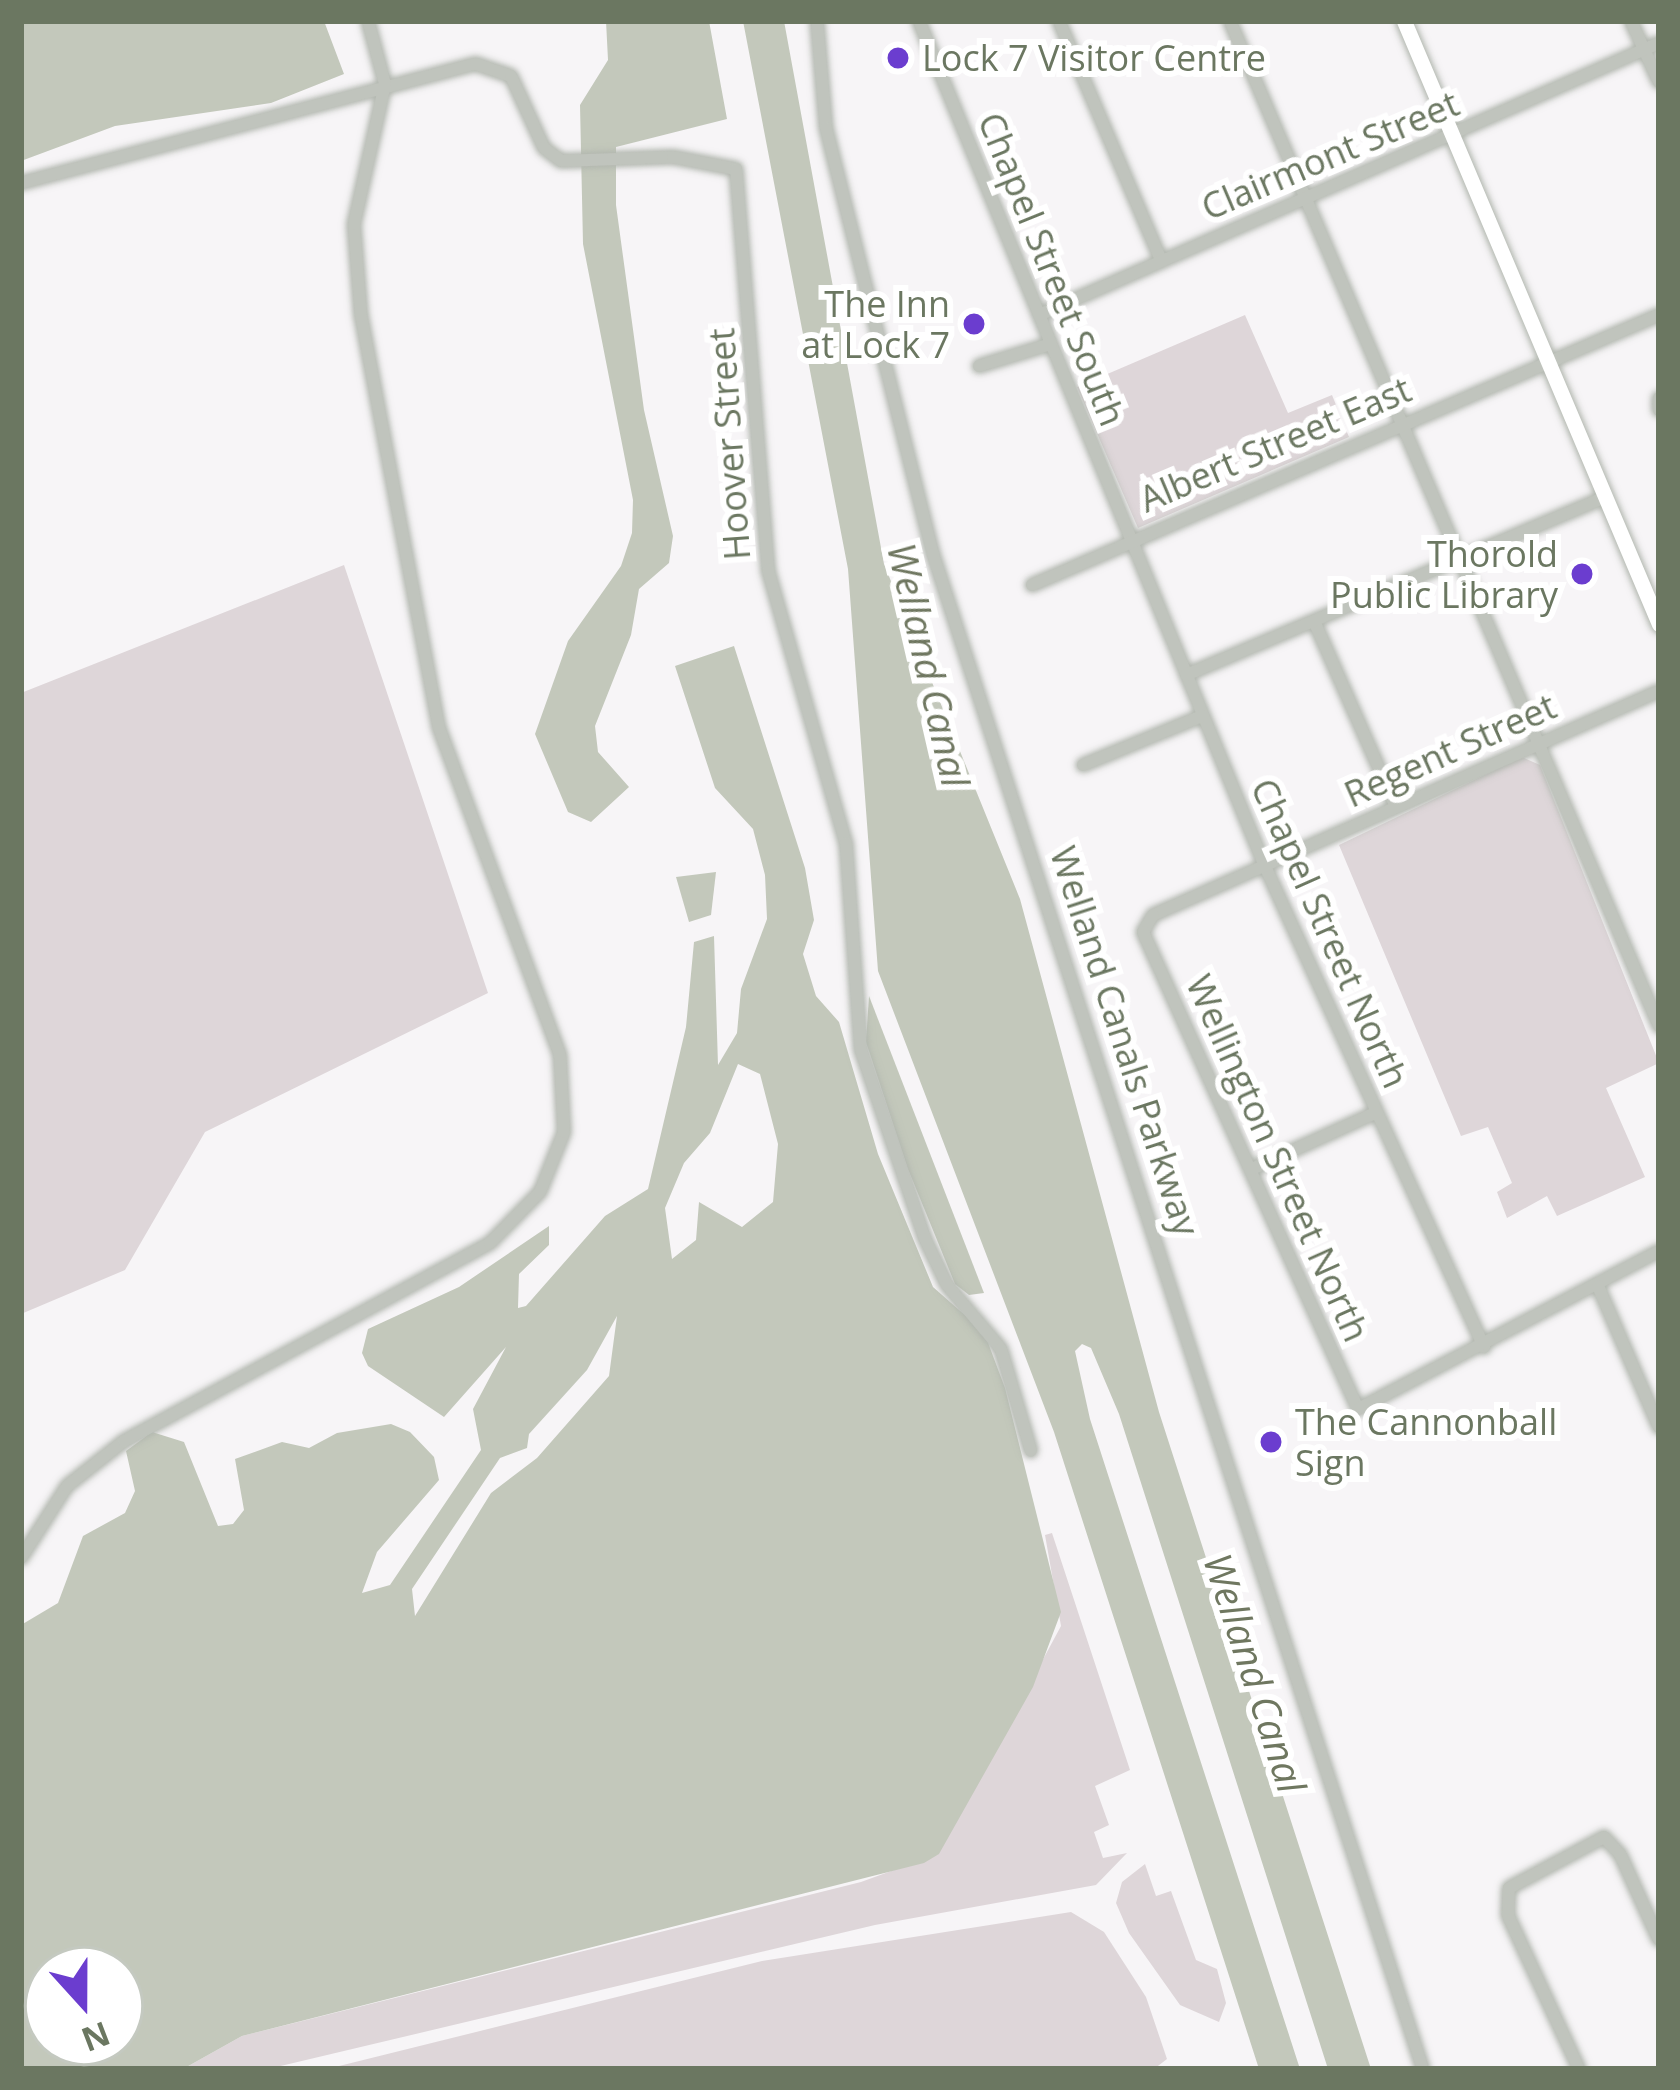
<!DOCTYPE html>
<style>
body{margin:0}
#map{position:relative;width:1680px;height:2090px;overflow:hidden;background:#f7f5f7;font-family:"Open Sans",sans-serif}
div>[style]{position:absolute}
.green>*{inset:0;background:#ded6d9}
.water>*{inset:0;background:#c3c8bb}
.roads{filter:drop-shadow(0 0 3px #b2b7af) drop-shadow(0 0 3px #b2b7af)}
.minor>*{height:12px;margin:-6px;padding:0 6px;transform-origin:6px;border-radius:6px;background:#c0c4bd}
.major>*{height:15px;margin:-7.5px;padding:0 7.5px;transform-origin:7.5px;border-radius:7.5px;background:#fff}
.dots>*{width:33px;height:33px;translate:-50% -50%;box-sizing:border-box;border:6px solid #fff;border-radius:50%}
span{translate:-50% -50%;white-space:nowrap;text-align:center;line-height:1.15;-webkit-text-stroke:12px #fff;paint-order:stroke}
.poi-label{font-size:36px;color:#6b7761}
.left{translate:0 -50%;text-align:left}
.right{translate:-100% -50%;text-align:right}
.street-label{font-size:36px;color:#6b7761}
.water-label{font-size:39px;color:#6f7760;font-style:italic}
.frame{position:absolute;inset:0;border:24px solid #6b7761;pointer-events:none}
.north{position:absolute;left:24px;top:1946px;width:120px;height:120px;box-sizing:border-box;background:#fff;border:3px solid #c4c9c0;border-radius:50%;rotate:159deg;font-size:33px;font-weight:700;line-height:48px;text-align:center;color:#6b7761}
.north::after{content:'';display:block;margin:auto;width:42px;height:54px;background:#6b3dcf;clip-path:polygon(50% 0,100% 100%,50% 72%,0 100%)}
</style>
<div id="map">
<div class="green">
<div style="clip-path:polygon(1245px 315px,1288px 413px,1332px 395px,1349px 437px,1138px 528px,1077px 387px)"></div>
<div style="clip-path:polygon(344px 565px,488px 993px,205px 1132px,125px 1270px,21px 1314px,21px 693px)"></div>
<div style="clip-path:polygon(1522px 757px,1540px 765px,1659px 1063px,1606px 1088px,1645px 1177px,1557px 1216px,1547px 1196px,1507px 1218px,1497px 1192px,1512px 1183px,1488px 1127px,1461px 1136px,1339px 845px)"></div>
<div style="clip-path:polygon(1052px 1533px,1130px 1770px,1095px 1786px,1109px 1825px,1094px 1832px,1103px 1858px,1127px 1853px,1096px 1885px,875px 1925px,268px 2069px,183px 2069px,242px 2036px,861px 1882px,938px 1854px,1061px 1626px,1045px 1535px)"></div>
<div style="clip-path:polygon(1145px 1864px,1156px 1896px,1171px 1891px,1196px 1960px,1217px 1969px,1226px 2003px,1219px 2022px,1180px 2005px,1129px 1933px,1116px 1903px,1122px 1882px)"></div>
<div style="clip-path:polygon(1071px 1912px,1104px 1932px,1146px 1997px,1167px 2059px,1154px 2069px,327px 2069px,762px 1961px)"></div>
</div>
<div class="water">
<div style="clip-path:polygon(21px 21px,324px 21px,344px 74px,271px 103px,115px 126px,21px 161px)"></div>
<div style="clip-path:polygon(606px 21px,709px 21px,727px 119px,616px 147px,616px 205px,644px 410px,673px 536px,669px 563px,639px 589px,631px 635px,595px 726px,598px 752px,629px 787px,591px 822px,568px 812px,535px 734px,568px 641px,621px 566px,632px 533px,633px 500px,583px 244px,580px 105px,608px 60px)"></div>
<div style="clip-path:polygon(743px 21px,784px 21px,884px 564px,1020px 899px,1159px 1412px,1371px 2069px,1328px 2069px,1119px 1414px,1091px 1348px,1082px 1344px,1075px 1351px,1090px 1419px,1300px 2069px,1259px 2069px,1054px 1432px,878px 971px,848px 569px)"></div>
<div style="clip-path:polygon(evenodd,734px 646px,805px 868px,814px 920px,803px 954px,816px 996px,839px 1022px,878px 1154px,933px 1287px,984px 1332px,1005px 1388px,1061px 1612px,1033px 1687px,939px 1854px,924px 1863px,242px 2036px,183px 2069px,21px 2069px,21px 1625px,58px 1603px,83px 1536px,125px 1513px,135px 1491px,126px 1451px,152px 1432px,184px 1442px,218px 1526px,233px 1524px,244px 1510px,235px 1459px,282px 1442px,309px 1448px,337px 1433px,391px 1424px,410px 1432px,434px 1457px,439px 1480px,377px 1552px,362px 1593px,390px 1585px,481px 1450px,473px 1409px,506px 1347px,444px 1417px,368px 1366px,362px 1353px,368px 1329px,459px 1287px,549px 1226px,549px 1245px,519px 1274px,518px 1308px,526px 1306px,605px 1216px,648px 1189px,686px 1027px,694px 942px,714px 936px,718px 1065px,737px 1033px,741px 989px,767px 919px,765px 875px,753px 829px,715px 788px,675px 666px,734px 646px,738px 1064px,760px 1074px,778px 1144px,773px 1202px,742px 1227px,699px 1202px,696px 1240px,672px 1259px,665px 1208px,684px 1163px,710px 1133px,738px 1064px,734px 646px,617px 1316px,609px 1376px,537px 1458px,491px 1493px,415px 1616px,412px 1589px,500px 1458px,527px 1448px,529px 1434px,587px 1370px,617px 1316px,734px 646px,48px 1970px,120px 1970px,120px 2042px,48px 2042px,48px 1970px)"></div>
<div style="clip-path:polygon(716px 872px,711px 915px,689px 922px,676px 877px)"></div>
<div style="clip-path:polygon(869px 996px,984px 1293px,969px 1295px,955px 1284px,908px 1169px,866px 1042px)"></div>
</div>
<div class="roads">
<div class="minor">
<div style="left:817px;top:21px;width:107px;rotate:85.2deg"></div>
<div style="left:826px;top:128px;width:439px;rotate:75.9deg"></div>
<div style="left:933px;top:554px;width:1592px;rotate:72.08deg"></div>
<div style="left:919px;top:21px;width:911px;rotate:67.74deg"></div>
<div style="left:1264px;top:864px;width:531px;rotate:65.51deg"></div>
<div style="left:1059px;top:21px;width:260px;rotate:66.9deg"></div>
<div style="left:1230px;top:21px;width:1093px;rotate:66.88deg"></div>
<div style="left:1631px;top:21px;width:67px;rotate:65.3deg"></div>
<div style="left:21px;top:183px;width:470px;rotate:-14.7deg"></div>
<div style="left:476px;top:64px;width:37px;rotate:19deg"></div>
<div style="left:511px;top:76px;width:79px;rotate:65.4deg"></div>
<div style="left:544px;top:148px;width:21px;rotate:37deg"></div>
<div style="left:561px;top:161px;width:112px;rotate:-2deg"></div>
<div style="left:673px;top:157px;width:64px;rotate:10.8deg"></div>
<div style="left:736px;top:169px;width:402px;rotate:85.4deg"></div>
<div style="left:768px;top:570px;width:284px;rotate:74.1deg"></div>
<div style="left:846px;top:843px;width:208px;rotate:85.9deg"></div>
<div style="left:861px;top:1050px;width:200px;rotate:71.3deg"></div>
<div style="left:925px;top:1239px;width:51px;rotate:64.4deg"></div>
<div style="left:947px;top:1285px;width:84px;rotate:49.8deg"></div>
<div style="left:1001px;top:1349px;width:106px;rotate:73.6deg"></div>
<div style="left:1039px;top:315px;width:677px;rotate:-23.69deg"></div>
<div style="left:979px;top:366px;width:75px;rotate:-17deg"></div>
<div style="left:1659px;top:398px;width:12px;rotate:90deg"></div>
<div style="left:1032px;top:585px;width:683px;rotate:-23.3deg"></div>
<div style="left:1314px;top:621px;width:203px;rotate:66.2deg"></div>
<div style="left:1186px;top:675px;width:455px;rotate:-23deg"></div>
<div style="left:1659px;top:691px;width:553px;rotate:156.12deg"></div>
<div style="left:1153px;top:915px;width:20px;rotate:120deg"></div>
<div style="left:1143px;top:932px;width:523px;rotate:65.74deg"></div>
<div style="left:1358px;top:1409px;width:340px;rotate:-27.7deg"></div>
<div style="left:1083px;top:765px;width:129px;rotate:-22.4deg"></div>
<div style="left:1252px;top:1169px;width:137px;rotate:-24.5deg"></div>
<div style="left:1598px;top:1286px;width:154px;rotate:66.6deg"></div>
<div style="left:21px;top:1558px;width:85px;rotate:-57.4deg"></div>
<div style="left:67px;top:1486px;width:73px;rotate:-38.3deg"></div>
<div style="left:124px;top:1441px;width:416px;rotate:-28.4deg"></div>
<div style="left:490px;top:1243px;width:71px;rotate:-45.6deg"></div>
<div style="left:540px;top:1192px;width:65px;rotate:-68.2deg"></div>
<div style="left:564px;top:1132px;width:77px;rotate:-93deg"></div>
<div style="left:560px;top:1055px;width:349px;rotate:-110.3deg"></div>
<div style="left:439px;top:728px;width:419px;rotate:-100.7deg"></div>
<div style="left:361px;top:316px;width:92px;rotate:-94.4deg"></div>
<div style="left:354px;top:224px;width:143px;rotate:-77.5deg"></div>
<div style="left:385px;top:84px;width:65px;rotate:-105.1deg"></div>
<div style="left:1579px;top:2069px;width:170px;rotate:-114.8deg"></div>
<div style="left:1508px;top:1915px;width:27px;rotate:-88deg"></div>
<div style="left:1509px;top:1888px;width:108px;rotate:-28.2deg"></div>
<div style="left:1604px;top:1837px;width:23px;rotate:47deg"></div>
<div style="left:1620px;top:1854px;width:94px;rotate:65.6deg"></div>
</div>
<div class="major">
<div style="left:1404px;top:21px;width:655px;rotate:67.08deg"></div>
</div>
</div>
<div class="dots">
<div style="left:898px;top:58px;background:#6b3dcf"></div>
<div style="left:974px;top:324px;background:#6b3dcf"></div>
<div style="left:1582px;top:574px;background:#6b3dcf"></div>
<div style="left:1271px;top:1442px;background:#6b3dcf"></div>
</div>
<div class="poi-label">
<span class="left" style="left:922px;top:58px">Lock 7 Visitor Centre</span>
<span class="right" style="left:950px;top:324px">The Inn<br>at Lock 7</span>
<span class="right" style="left:1558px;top:574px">Thorold<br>Public Library</span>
<span class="left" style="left:1295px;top:1442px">The Cannonball<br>Sign</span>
</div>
<div class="street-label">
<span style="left:1330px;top:155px;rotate:-23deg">Clairmont Street</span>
<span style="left:1052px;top:269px;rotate:68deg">Chapel Street South</span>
<span style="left:729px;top:444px;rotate:-94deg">Hoover Street</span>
<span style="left:1275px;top:444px;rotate:-23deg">Albert Street East</span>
<span style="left:1450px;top:750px;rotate:-24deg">Regent Street</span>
<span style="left:1330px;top:933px;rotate:66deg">Chapel Street North</span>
<span style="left:1125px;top:1041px;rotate:72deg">Welland Canals Parkway</span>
<span style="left:1278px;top:1158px;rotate:66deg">Wellington Street North</span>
</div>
<div class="water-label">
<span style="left:929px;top:665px;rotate:77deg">Welland Canal</span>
<span style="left:1255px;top:1673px;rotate:72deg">Welland Canal</span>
</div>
<div class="frame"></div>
<div class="north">N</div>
</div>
